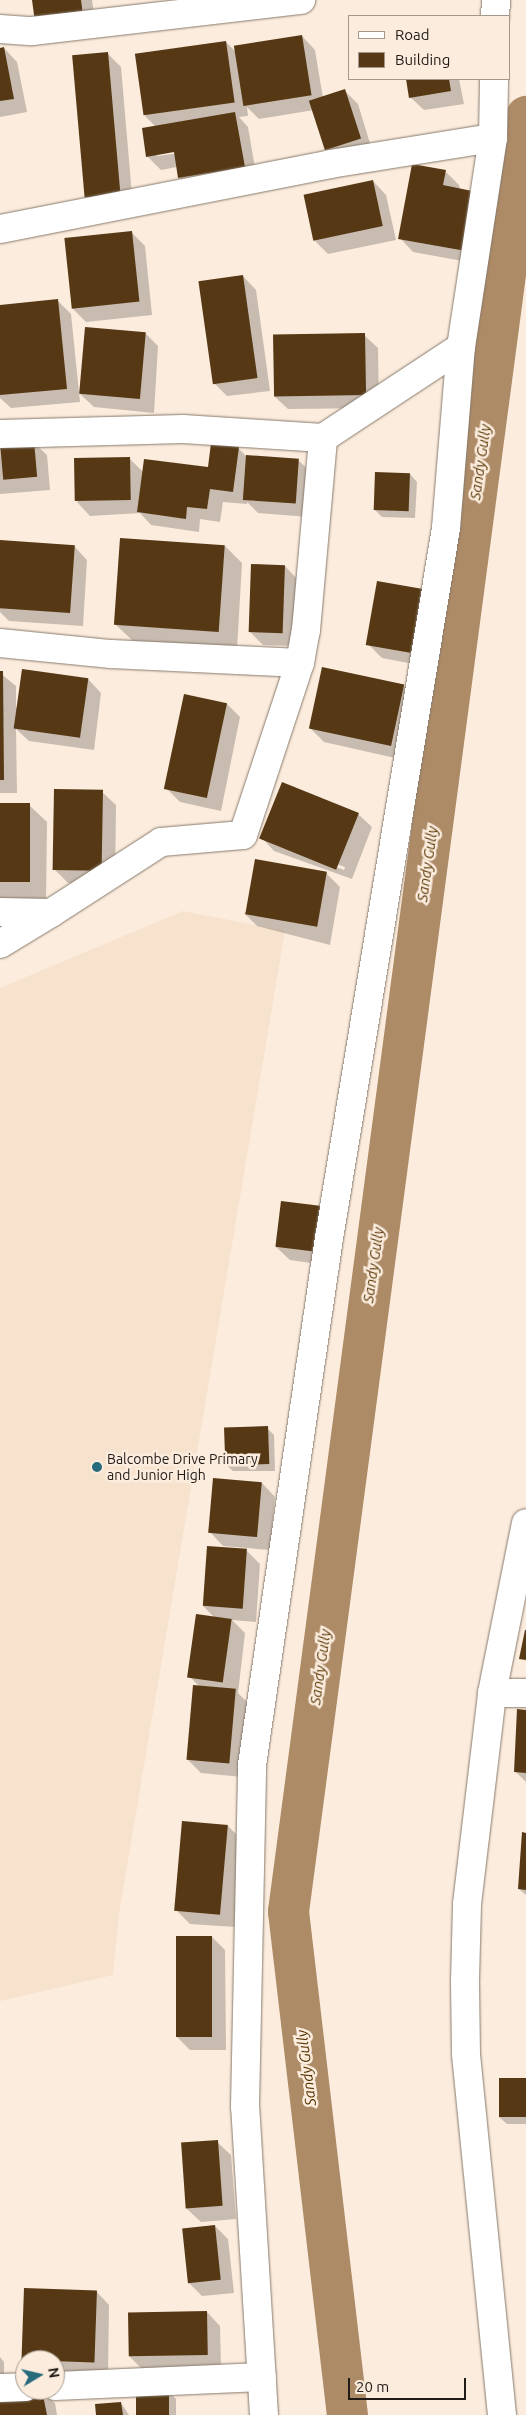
<!DOCTYPE html>
<style>
body{margin:0}
#map{position:relative;width:526px;height:2415px;overflow:hidden;background:#fbecdd;font-family:Ubuntu,sans-serif}
div>[style]{position:absolute}
.built>*{inset:0;background:#f7e2cd}
.shadow>*{inset:0;background:#0003}
.canal>*{height:41px;margin:-20.5px;padding:0 20.5px;transform-origin:20.5px;border-radius:20.5px;background:#ae8b67}
.building>*{inset:0;background:#563814;transform-origin:0 0}
.roads{filter:drop-shadow(0 0 1px #877a6c) drop-shadow(0 0 1px #877a6c)}
.minor>*{height:28px;margin:-14px;padding:0 14px;transform-origin:14px;border-radius:14px;background:#fff}
.dots>*{width:14px;height:14px;translate:-50% -50%;box-sizing:border-box;border:2px solid #fbecdd;border-radius:50%}
span{translate:-50% -50%;white-space:nowrap;text-align:center;line-height:1.15;-webkit-text-stroke:5px #fbecdd;paint-order:stroke}
.poi-label{font-size:14px;color:#201b16}
.left{translate:0 -50%;text-align:left}
.water-label{font-size:15px;color:#573403;font-style:italic}
.legend{position:absolute;left:348px;top:15px;width:162px;height:65px;box-sizing:border-box;background:#fbecdd;border:1px solid #a3988d;margin:0;padding:6px 9px;list-style:none;font-size:15px;color:#201b16}
.legend li{display:flex;align-items:center;gap:10px;height:25px}
.legend b{width:25px;border:1px solid #a3988d}
.north{position:absolute;left:15px;top:2350px;width:50px;height:50px;box-sizing:border-box;background:#fbecdd;border:1px solid #a3988d;border-radius:50%;rotate:81deg;font-size:14px;font-weight:700;line-height:20px;text-align:center;color:#201b16}
.north::after{content:'';display:block;margin:auto;width:18px;height:22px;background:#276b7c;clip-path:polygon(50% 0,100% 100%,50% 72%,0 100%)}
.scale{position:absolute;left:348px;top:2378px;width:118px;height:22px;box-sizing:border-box;border:2px solid #201b16;border-top:0;padding-left:6px;font-size:15px;line-height:18px;white-space:nowrap;color:#201b16;-webkit-text-stroke:4px #fbecdd;paint-order:stroke}
</style>
<div id="map">
<div class="built">
<div style="clip-path:polygon(183px 911px,285px 931px,119px 1914px,113px 1975px,0 2001px,0 988px)"></div>
</div>
<div class="shadow">
<div style="clip-path:polygon(33px 0,92px 0,96px 28px)"></div>
<div style="clip-path:polygon(evenodd,302px 36px,315px 50px,323px 98px,345px 91px,358px 104px,373px 153px,340px 163px,326px 150px,314px 110px,259px 119px,247px 107px,248px 116px,239px 117px,248px 127px,257px 180px,193px 191px,179px 178px,177px 167px,161px 170px,147px 156px,156px 127px,145px 116px,226px 42px,237px 53px,302px 36px,180px 150px,180px 153px,157px 156px,157px 154px,180px 150px)"></div>
<div style="clip-path:polygon(4px 48px,17px 62px,27px 112px,0 117px,0 49px)"></div>
<div style="clip-path:polygon(107px 53px,121px 67px,133px 207px,99px 210px,86px 196px)"></div>
<div style="clip-path:polygon(407px 79px,459px 79px,464px 104px,424px 110px,410px 97px)"></div>
<div style="clip-path:polygon(446px 172px,459px 185px,479px 264px,413px 252px,400px 238px)"></div>
<div style="clip-path:polygon(373px 181px,386px 195px,396px 240px,328px 254px,315px 241px)"></div>
<div style="clip-path:polygon(131px 232px,145px 246px,152px 315px,86px 322px,73px 309px)"></div>
<div style="clip-path:polygon(243px 276px,256px 290px,270px 391px,227px 396px,214px 383px)"></div>
<div style="clip-path:polygon(58px 301px,71px 314px,80px 402px,11px 408px,0 398px,0 307px)"></div>
<div style="clip-path:polygon(145px 333px,158px 346px,154px 413px,94px 407px,80px 394px)"></div>
<div style="clip-path:polygon(364px 335px,378px 348px,379px 408px,288px 409px,274px 396px)"></div>
<div style="clip-path:polygon(33px 442px,47px 455px,50px 490px,0 494px,0 445px)"></div>
<div style="clip-path:polygon(238px 448px,246px 456px,298px 460px,312px 473px,309px 517px,258px 513px,247px 502px,247px 504px,223px 502px,220px 522px,200px 519px,199px 532px,151px 525px,140px 513px,90px 516px,77px 502px,129px 458px,143px 472px,210px 468px)"></div>
<div style="clip-path:polygon(410px 474px,417px 482px,415px 518px,382px 517px,375px 510px)"></div>
<div style="clip-path:polygon(0 542px,74px 546px,87px 560px,83px 626px,9px 621px,0 612px)"></div>
<div style="clip-path:polygon(225px 546px,242px 563px,237px 649px,134px 642px,116px 625px)"></div>
<div style="clip-path:polygon(285px 566px,298px 580px,296px 646px,263px 645px,250px 632px)"></div>
<div style="clip-path:polygon(426px 591px,429px 667px,382px 658px,369px 645px)"></div>
<div style="clip-path:polygon(0 673px,16px 686px,16px 708px,88px 679px,101px 693px,94px 750px,29px 741px,16px 729px,17px 793px,0 793px)"></div>
<div style="clip-path:polygon(404px 686px,417px 699px,404px 760px,324px 742px,311px 729px)"></div>
<div style="clip-path:polygon(227px 704px,240px 717px,221px 811px,180px 802px,167px 789px)"></div>
<div style="clip-path:polygon(102px 792px,116px 805px,115px 883px,68px 883px,54px 869px)"></div>
<div style="clip-path:polygon(0 804px,29px 805px,47px 822px,46px 900px,0 899px)"></div>
<div style="clip-path:polygon(evenodd,358px 814px,372px 827px,352px 879px,274px 851px,261px 837px,358px 814px,275px 842px,345px 867px,344px 870px,275px 845px,275px 842px)"></div>
<div style="clip-path:polygon(326px 873px,340px 887px,330px 945px,257px 926px,244px 913px)"></div>
<div style="clip-path:polygon(282px 1202px,331px 1266px,290px 1260px,276px 1247px)"></div>
<div style="clip-path:polygon(267px 1428px,274px 1435px,275px 1471px,233px 1471px,225px 1464px)"></div>
<div style="clip-path:polygon(214px 1479px,262px 1483px,275px 1497px,270px 1550px,223px 1546px,210px 1532px)"></div>
<div style="clip-path:polygon(247px 1551px,260px 1564px,256px 1622px,232px 1620px,245px 1633px,238px 1693px,249px 1704px,242px 1777px,201px 1773px,188px 1760px,200px 1687px,190px 1677px,215px 1618px,203px 1606px)"></div>
<div style="clip-path:polygon(526px 1711px,526px 1782px,515px 1771px)"></div>
<div style="clip-path:polygon(228px 1826px,241px 1839px,235px 1927px,190px 1924px,177px 1911px)"></div>
<div style="clip-path:polygon(526px 1834px,526px 1895px,519px 1889px)"></div>
<div style="clip-path:polygon(212px 1937px,225px 1950px,226px 2050px,190px 2050px,177px 2037px)"></div>
<div style="clip-path:polygon(526px 2079px,526px 2124px,507px 2124px,499px 2117px)"></div>
<div style="clip-path:polygon(217px 2142px,231px 2155px,236px 2219px,201px 2222px,187px 2209px)"></div>
<div style="clip-path:polygon(215px 2226px,228px 2239px,234px 2293px,202px 2296px,189px 2283px)"></div>
<div style="clip-path:polygon(96px 2291px,109px 2305px,108px 2375px,55px 2373px,55px 2360px,23px 2359px)"></div>
<div style="clip-path:polygon(207px 2312px,220px 2326px,221px 2368px,143px 2370px,129px 2356px)"></div>
<div style="clip-path:polygon(0 2357px,4px 2362px,4px 2385px,0 2385px)"></div>
<div style="clip-path:polygon(40px 2390px,55px 2403px,57px 2415px,0 2415px)"></div>
<div style="clip-path:polygon(169px 2392px,176px 2399px,176px 2415px,137px 2415px)"></div>
<div style="clip-path:polygon(121px 2403px,129px 2415px,97px 2415px)"></div>
</div>
<div class="canal">
<div style="left:347px;top:2415px;width:507px;rotate:-96.68deg"></div>
<div style="left:288px;top:1911px;width:1811px;rotate:-82.45deg"></div>
</div>
<div class="building">
<div style="clip-path:polygon(32px 0,81px 0,83px 15px,35px 22px)"></div>
<div style="left:302px;top:35px;width:61px;height:69px;rotate:81deg"></div>
<div style="left:226px;top:41px;width:62px;height:92px;rotate:82deg"></div>
<div style="clip-path:polygon(4px 47px,14px 99px,0 101px,0 48px)"></div>
<div style="left:108px;top:52px;width:143px;height:36px;rotate:85deg"></div>
<div style="clip-path:polygon(406px 79px,449px 79px,451px 91px,409px 98px)"></div>
<div style="left:345px;top:89px;width:52px;height:38px;rotate:72deg"></div>
<div style="clip-path:polygon(235px 112px,245px 167px,178px 178px,174px 152px,146px 157px,142px 128px)"></div>
<div style="clip-path:polygon(412px 164px,446px 170px,443px 185px,477px 192px,466px 251px,398px 239px)"></div>
<div style="left:373px;top:180px;width:47px;height:71px;rotate:78deg"></div>
<div style="left:132px;top:231px;width:71px;height:68px;rotate:84deg"></div>
<div style="left:243px;top:275px;width:104px;height:45px;rotate:82deg"></div>
<div style="clip-path:polygon(58px 299px,67px 389px,0 395px,0 305px)"></div>
<div style="left:85px;top:327px;width:61px;height:67px;rotate:5deg"></div>
<div style="left:365px;top:333px;width:62px;height:92px;rotate:89deg"></div>
<div style="left:34px;top:441px;width:36px;height:34px;rotate:85deg"></div>
<div style="clip-path:polygon(211px 443px,239px 447px,233px 492px,210px 489px,207px 509px,187px 507px,186px 519px,137px 512px,144px 459px,208px 467px)"></div>
<div style="left:246px;top:455px;width:53px;height:45px;rotate:4deg"></div>
<div style="left:130px;top:457px;width:43px;height:56px;rotate:89deg"></div>
<div style="left:375px;top:472px;width:35px;height:38px;rotate:2deg"></div>
<div style="left:120px;top:538px;width:105px;height:87px;rotate:4deg"></div>
<div style="left:0;top:540px;width:75px;height:68px;rotate:4deg"></div>
<div style="left:251px;top:564px;width:34px;height:68px;rotate:2deg"></div>
<div style="left:377px;top:581px;width:51px;height:65px;rotate:10deg"></div>
<div style="left:322px;top:667px;width:84px;height:63px;rotate:12deg"></div>
<div style="left:22px;top:669px;width:67px;height:60px;rotate:8deg"></div>
<div style="clip-path:polygon(0 671px,3px 671px,4px 780px,0 780px)"></div>
<div style="left:184px;top:694px;width:44px;height:97px;rotate:12deg"></div>
<div style="left:282px;top:782px;width:83px;height:61px;rotate:22deg"></div>
<div style="left:54px;top:789px;width:49px;height:81px;rotate:1deg"></div>
<div style="left:0;top:803px;width:30px;height:79px"></div>
<div style="left:255px;top:859px;width:73px;height:56px;rotate:10deg"></div>
<div style="left:281px;top:1201px;width:43px;height:46px;rotate:7deg"></div>
<div style="left:268px;top:1426px;width:38px;height:44px;rotate:88deg"></div>
<div style="left:213px;top:1478px;width:49px;height:55px;rotate:5deg"></div>
<div style="left:207px;top:1546px;width:40px;height:60px;rotate:4deg"></div>
<div style="left:196px;top:1614px;width:36px;height:64px;rotate:8deg"></div>
<div style="clip-path:polygon(525px 1630px,526px 1630px,526px 1660px,519px 1659px)"></div>
<div style="left:193px;top:1685px;width:43px;height:75px;rotate:5deg"></div>
<div style="clip-path:polygon(517px 1709px,526px 1710px,526px 1773px,514px 1772px)"></div>
<div style="left:182px;top:1821px;width:46px;height:90px;rotate:5deg"></div>
<div style="clip-path:polygon(522px 1832px,526px 1833px,526px 1890px,518px 1889px)"></div>
<div style="left:176px;top:1936px;width:36px;height:101px"></div>
<div style="left:499px;top:2078px;width:27px;height:39px"></div>
<div style="left:218px;top:2140px;width:66px;height:37px;rotate:86deg"></div>
<div style="left:215px;top:2225px;width:55px;height:33px;rotate:84deg"></div>
<div style="left:24px;top:2288px;width:73px;height:72px;rotate:2deg"></div>
<div style="left:207px;top:2311px;width:44px;height:79px;rotate:89deg"></div>
<div style="clip-path:polygon(33px 2390px,42px 2390px,47px 2415px,0 2415px,0 2396px)"></div>
<div style="left:136px;top:2391px;width:33px;height:24px"></div>
<div style="clip-path:polygon(121px 2402px,123px 2415px,96px 2415px,95px 2404px)"></div>
</div>
<div class="roads">
<div class="minor">
<div style="left:495px;top:16px;width:16px;rotate:-86deg"></div>
<div style="left:0;top:29px;width:32px;rotate:4deg"></div>
<div style="left:32px;top:31px;width:271px;rotate:-6.6deg"></div>
<div style="left:0;top:229px;width:336px;rotate:-11.1deg"></div>
<div style="left:330px;top:164px;width:165px;rotate:-9.1deg"></div>
<div style="left:0;top:434px;width:183px;rotate:-1.6deg"></div>
<div style="left:183px;top:429px;width:140px;rotate:3.7deg"></div>
<div style="left:323px;top:438px;width:165px;rotate:-33.4deg"></div>
<div style="left:0;top:643px;width:112px;rotate:5.7deg"></div>
<div style="left:111px;top:654px;width:189px;rotate:2.7deg"></div>
<div style="left:0;top:912px;width:51px;rotate:1.1deg"></div>
<div style="left:51px;top:913px;width:131px;rotate:-32.8deg"></div>
<div style="left:161px;top:842px;width:82px;rotate:-4.9deg"></div>
<div style="left:243px;top:835px;width:181px;rotate:-71.7deg"></div>
<div style="left:300px;top:663px;width:34px;rotate:-80deg"></div>
<div style="left:306px;top:630px;width:193px;rotate:-84.9deg"></div>
<div style="left:0;top:944px;width:60px;rotate:-31.3deg"></div>
<div style="left:492px;top:1693px;width:34px"></div>
<div style="left:55px;top:2386px;width:207px;rotate:-2.5deg"></div>
<div style="left:0;top:2388px;width:25px;rotate:-2deg"></div>
<div style="left:264px;top:2415px;width:309px;rotate:-93.5deg"></div>
<div style="left:245px;top:2107px;width:342px;rotate:-88.8deg"></div>
<div style="left:252px;top:1765px;width:533px;rotate:-81.69deg"></div>
<div style="left:329px;top:1238px;width:720px;rotate:-80.64deg"></div>
<div style="left:446px;top:528px;width:182px;rotate:-85.3deg"></div>
<div style="left:461px;top:347px;width:211px;rotate:-81.3deg"></div>
<div style="left:493px;top:138px;width:59px;rotate:-89deg"></div>
<div style="left:502px;top:2415px;width:363px;rotate:-95.7deg"></div>
<div style="left:466px;top:2054px;width:73px;rotate:-90.8deg"></div>
<div style="left:465px;top:1981px;width:77px;rotate:-88.5deg"></div>
<div style="left:467px;top:1904px;width:212px;rotate:-83.2deg"></div>
<div style="left:492px;top:1693px;width:173px;rotate:-78.7deg"></div>
</div>
</div>
<div class="dots">
<div style="left:97px;top:1467px;background:#276b7c"></div>
</div>
<div class="poi-label">
<span class="left" style="left:107px;top:1467px">Balcombe Drive Primary<br>and Junior High</span>
</div>
<div class="water-label">
<span style="left:480px;top:462px;rotate:-82deg">Sandy Gully</span>
<span style="left:427px;top:864px;rotate:-82deg">Sandy Gully</span>
<span style="left:373px;top:1265px;rotate:-82deg">Sandy Gully</span>
<span style="left:320px;top:1667px;rotate:-82deg">Sandy Gully</span>
<span style="left:306px;top:2068px;rotate:-97deg">Sandy Gully</span>
</div>
<ul class="legend">
<li><b style="height:6px;background:#fff"></b>Road</li>
<li><b style="height:14px;background:#563814"></b>Building</li>
</ul>
<div class="north">N</div>
<div class="scale">20 m</div>
</div>
